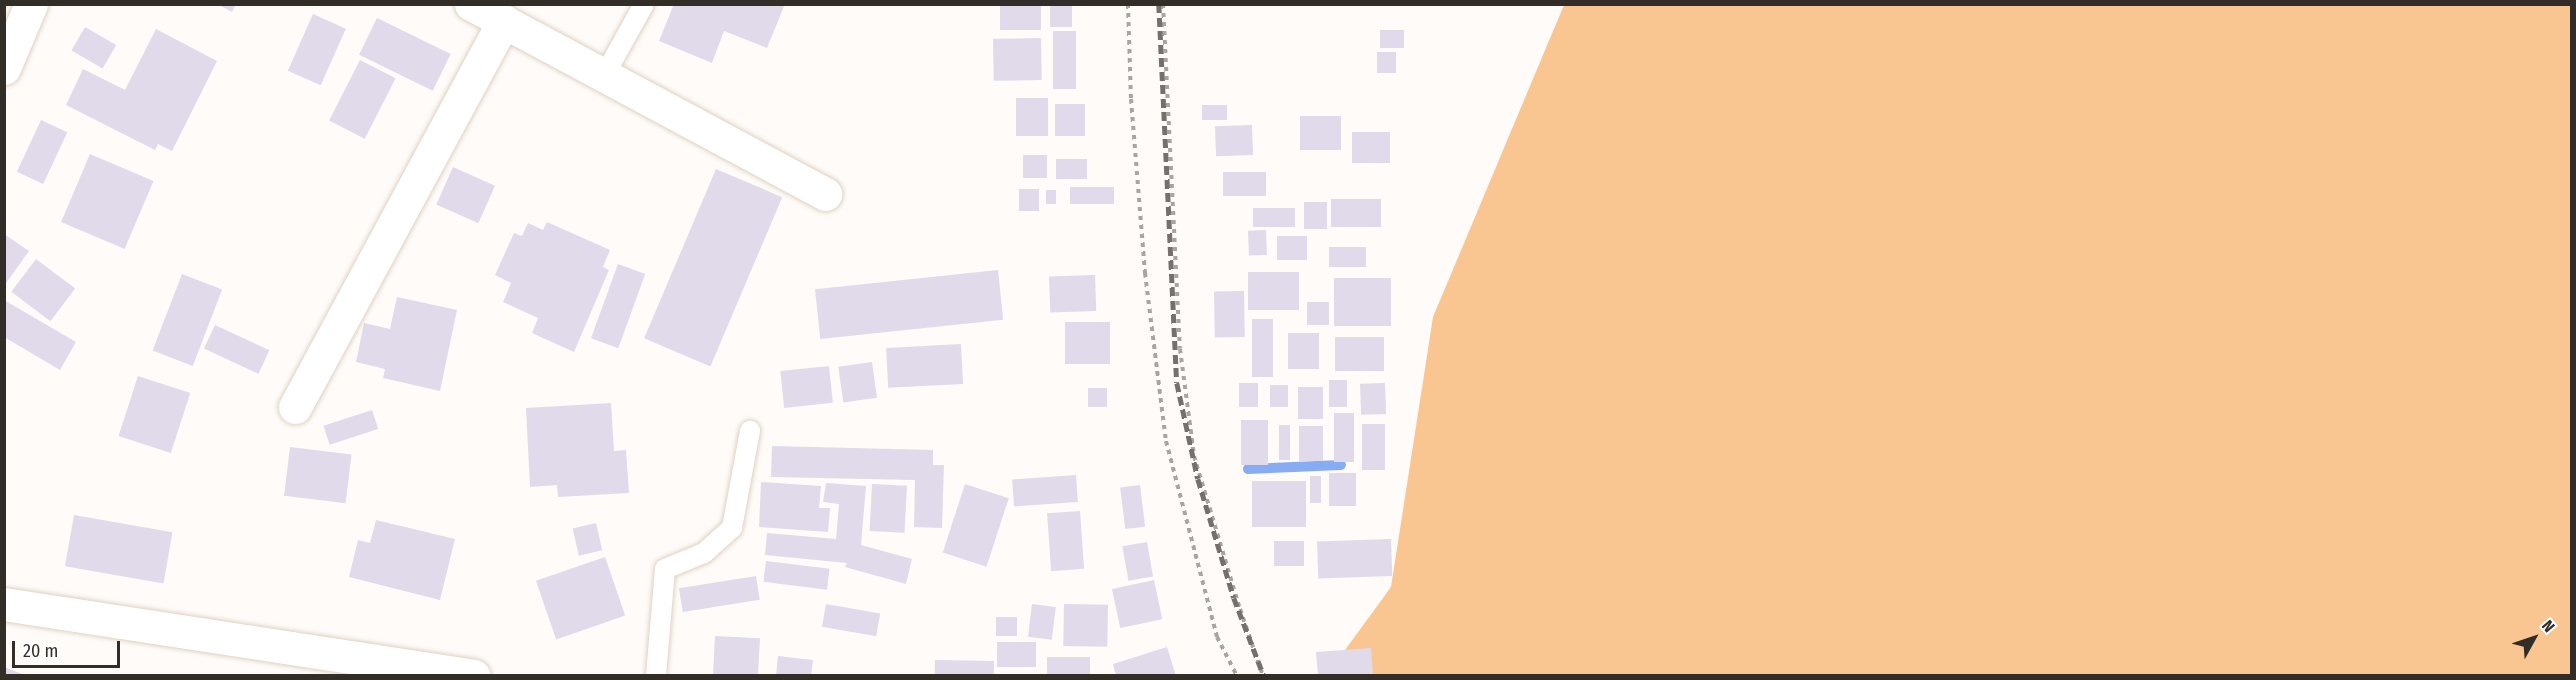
<!DOCTYPE html>
<style>
body{margin:0}
#map{position:relative;width:2576px;height:680px;overflow:hidden;background:#fefbf8;font-family:"Fira Sans Condensed",sans-serif}
div>[style]{position:absolute}
.green>*{inset:0;background:#f9c692}
.stream>*{height:10px;margin:-5px;padding:0 5px;transform-origin:5px;border-radius:5px;background:#88acf3}
.building>*{inset:0;background:#e1daeb;transform-origin:0 0}
.path>*{height:4px;margin-top:-2px;transform-origin:0;background:repeating-linear-gradient(90deg,#a8a4a0 0 4.5px,transparent 0 9px)}
.roads{filter:drop-shadow(0 0 2px #dfd1c2) drop-shadow(0 0 2px #dfd1c2)}
.lane>*{height:20px;margin:-10px;padding:0 10px;transform-origin:10px;border-radius:10px;background:#fff}
.street>*{height:33px;margin:-16.5px;padding:0 16.5px;transform-origin:16.5px;border-radius:16.5px;background:#fff}
.secondary>*{height:33px;margin:-16.5px;padding:0 16.5px;transform-origin:16.5px;border-radius:16.5px;background:#fff}
.rail>*{height:4.5px;margin-top:-2.25px;transform-origin:0;background:repeating-linear-gradient(90deg,#75706c 0 9px,transparent 0 13.5px)}
span{translate:-50% -50%;white-space:nowrap;text-align:center;line-height:1.15;-webkit-text-stroke:4.5px #fff;paint-order:stroke}
.frame{position:absolute;inset:0;border:6px solid #332d28;pointer-events:none}
.north{position:absolute;left:2504px;top:608px;width:60px;height:60px;-webkit-text-stroke:4px #fff;paint-order:stroke;rotate:50deg;font-size:16px;font-weight:700;line-height:24px;text-align:center;color:#332d28}
.north::after{content:'';display:block;margin:auto;width:21px;height:27px;background:#332d28;clip-path:polygon(50% 0,100% 100%,50% 72%,0 100%)}
.scale{position:absolute;left:12px;top:641px;width:108px;height:27px;box-sizing:border-box;border:3px solid #332d28;border-top:0;padding-left:8px;font-size:18px;line-height:21px;white-space:nowrap;color:#332d28;-webkit-text-stroke:4px #fff;paint-order:stroke}
</style>
<div id="map">
<div class="green">
<div style="clip-path:polygon(1564px 5px,2571px 5px,2571px 675px,1326px 676px,1391px 587px,1433px 317px)"></div>
</div>
<div class="stream">
<div style="left:1248px;top:469px;width:93px;rotate:-2.5deg"></div>
</div>
<div class="building">
<div style="clip-path:polygon(217px 4px,236px 4px,232px 12px)"></div>
<div style="clip-path:polygon(674px 4px,785px 4px,767px 48px,724px 31px,712px 63px,659px 41px)"></div>
<div style="left:1000px;top:4px;width:41px;height:26px"></div>
<div style="left:1050px;top:5px;width:22px;height:22px"></div>
<div style="left:313px;top:14px;width:36px;height:62px;rotate:24deg"></div>
<div style="left:377px;top:18px;width:82px;height:41px;rotate:26deg"></div>
<div style="left:85px;top:27px;width:36px;height:27px;rotate:30deg"></div>
<div style="clip-path:polygon(156px 29px,217px 61px,172px 151px,158px 144px,155px 150px,66px 105px,83px 69px,125px 90px)"></div>
<div style="left:1380px;top:30px;width:24px;height:18px"></div>
<div style="left:1053px;top:31px;width:23px;height:58px"></div>
<div style="left:1041px;top:38px;width:42px;height:48px;rotate:89deg"></div>
<div style="left:1377px;top:52px;width:19px;height:21px"></div>
<div style="left:360px;top:60px;width:40px;height:68px;rotate:27deg"></div>
<div style="left:1016px;top:98px;width:32px;height:38px"></div>
<div style="left:1085px;top:104px;width:32px;height:30px;rotate:90deg"></div>
<div style="left:1202px;top:105px;width:25px;height:15px"></div>
<div style="left:1341px;top:116px;width:34px;height:41px;rotate:90deg"></div>
<div style="left:41px;top:120px;width:29px;height:57px;rotate:25deg"></div>
<div style="left:1252px;top:125px;width:30px;height:37px;rotate:88deg"></div>
<div style="left:1390px;top:132px;width:31px;height:38px;rotate:90deg"></div>
<div style="left:90px;top:154px;width:69px;height:74px;rotate:23deg"></div>
<div style="left:1023px;top:155px;width:24px;height:23px"></div>
<div style="left:1056px;top:159px;width:31px;height:20px"></div>
<div style="left:453px;top:167px;width:46px;height:41px;rotate:24deg"></div>
<div style="left:716px;top:169px;width:72px;height:184px;rotate:23deg"></div>
<div style="left:1223px;top:172px;width:43px;height:24px"></div>
<div style="left:1114px;top:187px;width:17px;height:44px;rotate:90deg"></div>
<div style="left:1019px;top:189px;width:20px;height:22px"></div>
<div style="left:1046px;top:190px;width:10px;height:14px"></div>
<div style="left:1381px;top:199px;width:28px;height:50px;rotate:90deg"></div>
<div style="left:1304px;top:202px;width:23px;height:27px"></div>
<div style="left:1295px;top:208px;width:19px;height:42px;rotate:90deg"></div>
<div style="clip-path:polygon(547px 222px,610px 250px,603px 267px,609px 270px,574px 352px,532px 333px,538px 318px,503px 302px,511px 283px,495px 275px,514px 233px,522px 236px,528px 223px,543px 230px)"></div>
<div style="left:1266px;top:230px;width:25px;height:18px;rotate:88deg"></div>
<div style="clip-path:polygon(4px 234px,29px 251px,4px 286px)"></div>
<div style="left:1277px;top:236px;width:30px;height:24px"></div>
<div style="left:1329px;top:247px;width:37px;height:20px"></div>
<div style="left:36px;top:259px;width:49px;height:41px;rotate:37deg"></div>
<div style="left:618px;top:264px;width:29px;height:79px;rotate:20deg"></div>
<div style="left:998px;top:270px;width:50px;height:184px;rotate:84deg"></div>
<div style="left:1248px;top:272px;width:51px;height:38px"></div>
<div style="left:182px;top:274px;width:43px;height:82px;rotate:21deg"></div>
<div style="left:1095px;top:275px;width:36px;height:46px;rotate:88deg"></div>
<div style="left:1334px;top:278px;width:57px;height:48px"></div>
<div style="left:1244px;top:291px;width:46px;height:30px;rotate:89deg"></div>
<div style="clip-path:polygon(397px 297px,457px 310px,440px 391px,383px 378px,385px 369px,356px 362px,364px 323px,390px 329px)"></div>
<div style="clip-path:polygon(4px 300px,76px 342px,60px 370px,4px 337px)"></div>
<div style="left:1307px;top:302px;width:22px;height:23px"></div>
<div style="left:1252px;top:319px;width:21px;height:58px"></div>
<div style="left:1065px;top:322px;width:45px;height:42px"></div>
<div style="left:215px;top:325px;width:60px;height:26px;rotate:25deg"></div>
<div style="left:1288px;top:333px;width:31px;height:36px"></div>
<div style="left:1335px;top:337px;width:49px;height:34px"></div>
<div style="left:961px;top:344px;width:40px;height:75px;rotate:87deg"></div>
<div style="left:872px;top:362px;width:36px;height:34px;rotate:82deg"></div>
<div style="left:829px;top:366px;width:37px;height:49px;rotate:84deg"></div>
<div style="left:138px;top:376px;width:55px;height:63px;rotate:18deg"></div>
<div style="left:1329px;top:380px;width:18px;height:27px"></div>
<div style="left:1239px;top:383px;width:19px;height:24px"></div>
<div style="left:1385px;top:383px;width:31px;height:25px;rotate:88deg"></div>
<div style="left:1270px;top:385px;width:18px;height:22px"></div>
<div style="left:1298px;top:387px;width:25px;height:32px"></div>
<div style="left:1088px;top:388px;width:19px;height:19px"></div>
<div style="clip-path:polygon(611px 403px,614px 451px,626px 450px,629px 493px,558px 497px,557px 485px,530px 487px,526px 408px)"></div>
<div style="left:372px;top:410px;width:20px;height:51px;rotate:72deg"></div>
<div style="left:1334px;top:413px;width:20px;height:49px"></div>
<div style="left:1241px;top:420px;width:27px;height:45px"></div>
<div style="left:1362px;top:424px;width:23px;height:46px"></div>
<div style="left:1279px;top:425px;width:11px;height:35px"></div>
<div style="left:1299px;top:426px;width:24px;height:35px"></div>
<div style="clip-path:polygon(772px 446px,933px 450px,933px 465px,944px 465px,942px 528px,914px 527px,915px 480px,771px 477px)"></div>
<div style="left:290px;top:447px;width:62px;height:49px;rotate:7deg"></div>
<div style="left:1329px;top:473px;width:27px;height:33px"></div>
<div style="left:1076px;top:475px;width:27px;height:64px;rotate:86deg"></div>
<div style="left:1310px;top:476px;width:11px;height:27px"></div>
<div style="left:1252px;top:481px;width:54px;height:46px"></div>
<div style="clip-path:polygon(761px 482px,821px 486px,819px 508px,830px 508px,828px 532px,759px 527px)"></div>
<div style="clip-path:polygon(826px 483px,866px 486px,861px 545px,912px 559px,906px 584px,845px 567px,847px 563px,765px 555px,767px 533px,836px 539px,839px 504px,823px 502px)"></div>
<div style="left:872px;top:484px;width:35px;height:47px;rotate:3deg"></div>
<div style="left:965px;top:484px;width:46px;height:72px;rotate:18deg"></div>
<div style="left:1140px;top:485px;width:42px;height:20px;rotate:83deg"></div>
<div style="left:1080px;top:511px;width:58px;height:33px;rotate:86deg"></div>
<div style="left:74px;top:515px;width:100px;height:52px;rotate:10deg"></div>
<div style="clip-path:polygon(376px 520px,455px 539px,440px 600px,349px 577px,358px 540px,370px 543px)"></div>
<div style="left:596px;top:523px;width:28px;height:24px;rotate:77deg"></div>
<div style="left:1391px;top:539px;width:37px;height:74px;rotate:88deg"></div>
<div style="left:1274px;top:541px;width:30px;height:25px"></div>
<div style="left:1147px;top:542px;width:35px;height:25px;rotate:80deg"></div>
<div style="left:605px;top:557px;width:62px;height:73px;rotate:71deg"></div>
<div style="left:766px;top:561px;width:64px;height:21px;rotate:7deg"></div>
<div style="left:756px;top:576px;width:24px;height:78px;rotate:81deg"></div>
<div style="left:1154px;top:580px;width:40px;height:43px;rotate:78deg"></div>
<div style="left:826px;top:604px;width:55px;height:23px;rotate:10deg"></div>
<div style="left:1032px;top:604px;width:24px;height:33px;rotate:7deg"></div>
<div style="left:1064px;top:604px;width:44px;height:42px;rotate:1deg"></div>
<div style="left:996px;top:617px;width:21px;height:19px"></div>
<div style="left:715px;top:636px;width:45px;height:40px;rotate:3deg"></div>
<div style="left:1036px;top:642px;width:25px;height:39px;rotate:90deg"></div>
<div style="clip-path:polygon(1167px 647px,1176px 676px,1116px 676px,1113px 664px)"></div>
<div style="clip-path:polygon(1371px 648px,1373px 676px,1318px 676px,1316px 652px)"></div>
<div style="clip-path:polygon(778px 656px,813px 660px,811px 676px,776px 676px)"></div>
<div style="left:1090px;top:657px;width:19px;height:43px;rotate:90deg"></div>
<div style="left:935px;top:660px;width:59px;height:16px;rotate:1deg"></div>
<div style="clip-path:polygon(4px 667px,25px 675px,25px 676px,4px 676px)"></div>
</div>
<div class="path">
<div style="left:1128px;top:4px;width:95px;rotate:88.2deg"></div>
<div style="left:1131px;top:99px;width:175px;rotate:85.4deg"></div>
<div style="left:1145px;top:273px;width:169px;rotate:82.9deg"></div>
<div style="left:1166px;top:441px;width:203px;rotate:75.4deg"></div>
<div style="left:1217px;top:637px;width:44px;rotate:62.9deg"></div>
<div style="left:1163px;top:4px;width:345px;rotate:87.2deg"></div>
<div style="left:1180px;top:349px;width:108px;rotate:82.5deg"></div>
<div style="left:1194px;top:456px;width:160px;rotate:73.3deg"></div>
<div style="left:1240px;top:609px;width:71px;rotate:71.1deg"></div>
</div>
<div class="roads">
<div class="lane">
<div style="left:604px;top:76px;width:82px;rotate:-60.9deg"></div>
<div style="left:656px;top:676px;width:107px;rotate:-85.2deg"></div>
<div style="left:665px;top:569px;width:42px;rotate:-22.3deg"></div>
<div style="left:704px;top:553px;width:38px;rotate:-42deg"></div>
<div style="left:732px;top:528px;width:99px;rotate:-79.5deg"></div>
</div>
<div class="street">
<div style="left:471px;top:4px;width:402px;rotate:28.2deg"></div>
<div style="left:295px;top:407px;width:439px;rotate:-61.6deg"></div>
<div style="left:4px;top:604px;width:475px;rotate:8.7deg"></div>
</div>
<div class="secondary">
<div style="left:4px;top:68px;width:69px;rotate:-67.1deg"></div>
</div>
</div>
<div class="rail">
<div style="left:1159px;top:4px;width:379px;rotate:87.3deg"></div>
<div style="left:1177px;top:383px;width:98px;rotate:77.7deg"></div>
<div style="left:1198px;top:479px;width:124px;rotate:73.2deg"></div>
<div style="left:1234px;top:598px;width:84px;rotate:69deg"></div>
</div>
<div class="frame"></div>
<div class="north">N</div>
<div class="scale">20 m</div>
</div>
